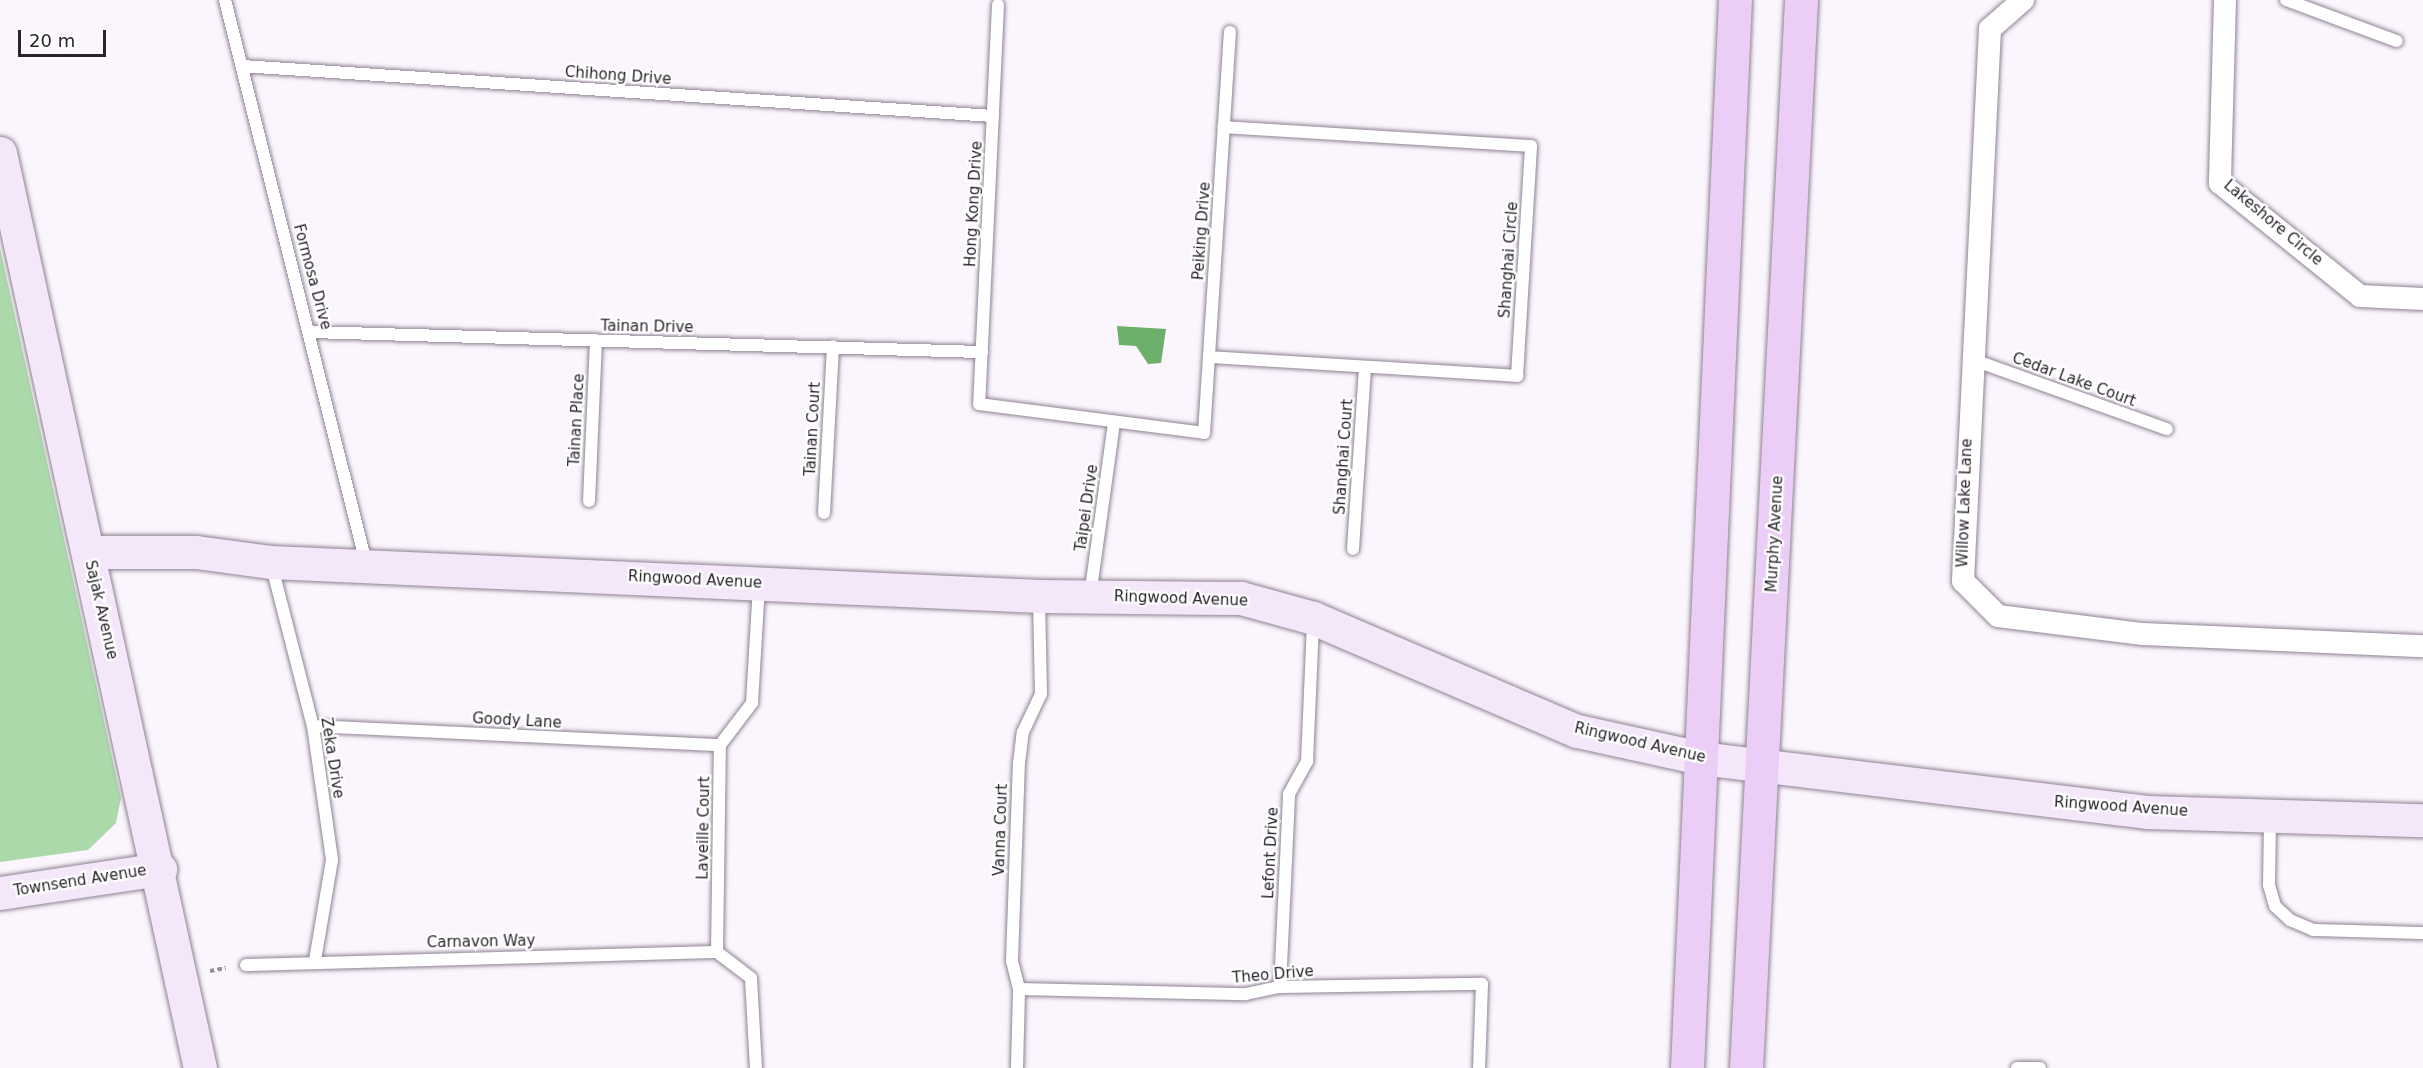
<!DOCTYPE html>
<style>
body{margin:0}
#map{position:relative;width:2423px;height:1068px;overflow:hidden;background:#fbf6fd;font-family:"DejaVu Sans",sans-serif}
div>[style]{position:absolute}
.green>*{inset:0;background:#abd9aa}
.water>*{inset:0;background:#6cb06b}
.path>*{height:4px;margin-top:-2px;transform-origin:0;background:repeating-linear-gradient(90deg,#959097 0 4.5px,transparent 0 7.5px)}
.roads{filter:drop-shadow(0 0 2px #8f8293) drop-shadow(0 0 2px #8f8293)}
.lane>*{height:12px;margin:-6px;padding:0 6px;transform-origin:6px;border-radius:6px;background:#fff}
.street>*{height:22px;margin:-11px;padding:0 11px;transform-origin:11px;border-radius:11px;background:#fff}
.secondary>*{height:33px;margin:-16.5px;padding:0 16.5px;transform-origin:16.5px;border-radius:16.5px;background:#f5e7fa}
.primary>*{height:33px;margin:-16.5px;padding:0 16.5px;transform-origin:16.5px;border-radius:16.5px;background:#ebcef5}
span{translate:-50% -50%;white-space:nowrap;text-align:center;line-height:1.15;-webkit-text-stroke:4.5px #fff;paint-order:stroke}
.street-label{font-size:15px;color:#29242b}
.scale{position:absolute;left:18px;top:30px;width:88px;height:27px;box-sizing:border-box;border:3px solid #29242b;border-top:0;padding-left:8px;font-size:18px;line-height:21px;white-space:nowrap;color:#29242b;-webkit-text-stroke:4px #fff;paint-order:stroke}
</style>
<div id="map">
<div class="green">
<div style="clip-path:polygon(0 248px,121px 798px,116px 823px,88px 850px,0 862px)"></div>
</div>
<div class="water">
<div style="clip-path:polygon(1117px 326px,1166px 329px,1161px 363px,1148px 364px,1136px 346px,1119px 345px)"></div>
</div>
<div class="path">
<div style="left:210px;top:971px;width:16px;rotate:-11deg"></div>
</div>
<div class="roads">
<div class="lane">
<div style="left:225px;top:0;width:580px;rotate:75.94deg"></div>
<div style="left:2286px;top:0;width:118px;rotate:20.3deg"></div>
<div style="left:998px;top:5px;width:399px;rotate:92.7deg"></div>
<div style="left:979px;top:404px;width:227px;rotate:7.3deg"></div>
<div style="left:1204px;top:433px;width:402px;rotate:-86.3deg"></div>
<div style="left:242px;top:66px;width:753px;rotate:3.81deg"></div>
<div style="left:311px;top:332px;width:671px;rotate:1.71deg"></div>
<div style="left:1209px;top:357px;width:309px;rotate:3.5deg"></div>
<div style="left:1517px;top:376px;width:230px;rotate:-86.5deg"></div>
<div style="left:1531px;top:146px;width:308px;rotate:-176.5deg"></div>
<div style="left:1971px;top:359px;width:208px;rotate:19.7deg"></div>
<div style="left:589px;top:501px;width:161px;rotate:-87.5deg"></div>
<div style="left:824px;top:513px;width:167px;rotate:-86.9deg"></div>
<div style="left:1353px;top:549px;width:182px;rotate:-86.2deg"></div>
<div style="left:271px;top:563px;width:168px;rotate:75.6deg"></div>
<div style="left:313px;top:726px;width:135px;rotate:81.9deg"></div>
<div style="left:332px;top:860px;width:102px;rotate:99.6deg"></div>
<div style="left:1090px;top:596px;width:176px;rotate:-82.1deg"></div>
<div style="left:313px;top:726px;width:407px;rotate:2.7deg"></div>
<div style="left:2270px;top:817px;width:68px;rotate:90.8deg"></div>
<div style="left:2269px;top:885px;width:22px;rotate:74deg"></div>
<div style="left:2275px;top:906px;width:21px;rotate:43deg"></div>
<div style="left:2290px;top:920px;width:25px;rotate:23deg"></div>
<div style="left:2313px;top:930px;width:110px;rotate:1.6deg"></div>
<div style="left:246px;top:965px;width:471px;rotate:-1.6deg"></div>
<div style="left:1280px;top:987px;width:193px;rotate:-87.3deg"></div>
<div style="left:1289px;top:794px;width:38px;rotate:-61deg"></div>
<div style="left:1307px;top:761px;width:140px;rotate:-87.5deg"></div>
<div style="left:1019px;top:989px;width:227px;rotate:1.3deg"></div>
<div style="left:1246px;top:994px;width:35px;rotate:-12deg"></div>
<div style="left:1280px;top:987px;width:202px;rotate:-0.9deg"></div>
<div style="left:1482px;top:984px;width:84px;rotate:92deg"></div>
<div style="left:756px;top:1068px;width:90px;rotate:-93.2deg"></div>
<div style="left:751px;top:978px;width:43px;rotate:-142.6deg"></div>
<div style="left:717px;top:952px;width:207px;rotate:-89.2deg"></div>
<div style="left:720px;top:745px;width:53px;rotate:-52.7deg"></div>
<div style="left:752px;top:703px;width:118px;rotate:-86.6deg"></div>
<div style="left:1017px;top:1068px;width:79px;rotate:-88.5deg"></div>
<div style="left:1019px;top:989px;width:29px;rotate:-104deg"></div>
<div style="left:1012px;top:961px;width:198px;rotate:-88deg"></div>
<div style="left:1019px;top:763px;width:31px;rotate:-83deg"></div>
<div style="left:1023px;top:732px;width:42px;rotate:-64.7deg"></div>
<div style="left:1041px;top:694px;width:97px;rotate:-91.2deg"></div>
<div style="left:2017px;top:1068px;width:23px"></div>
</div>
<div class="street">
<div style="left:2023px;top:0;width:44px;rotate:138.7deg"></div>
<div style="left:1990px;top:29px;width:553px;rotate:92.8deg"></div>
<div style="left:1963px;top:581px;width:49px;rotate:45deg"></div>
<div style="left:1998px;top:616px;width:146px;rotate:7.1deg"></div>
<div style="left:2143px;top:634px;width:280px;rotate:2.5deg"></div>
<div style="left:2225px;top:0;width:183px;rotate:91.6deg"></div>
<div style="left:2220px;top:183px;width:180px;rotate:38.9deg"></div>
<div style="left:2360px;top:296px;width:63px;rotate:2.7deg"></div>
</div>
<div class="secondary">
<div style="left:0;top:153px;width:937px;rotate:77.67deg"></div>
<div style="left:88px;top:552px;width:108px"></div>
<div style="left:196px;top:552px;width:76px;rotate:7.6deg"></div>
<div style="left:271px;top:562px;width:769px;rotate:2.53deg"></div>
<div style="left:1039px;top:596px;width:202px;rotate:0.6deg"></div>
<div style="left:1241px;top:598px;width:75px;rotate:15.5deg"></div>
<div style="left:1313px;top:618px;width:287px;rotate:23.2deg"></div>
<div style="left:1577px;top:731px;width:127px;rotate:12.3deg"></div>
<div style="left:1701px;top:758px;width:449px;rotate:6.9deg"></div>
<div style="left:2147px;top:812px;width:276px;rotate:1.7deg"></div>
<div style="left:0;top:893px;width:162px;rotate:-8.5deg"></div>
</div>
<div class="primary">
<div style="left:1687px;top:1068px;width:1069px;rotate:-87.43deg"></div>
<div style="left:1746px;top:1068px;width:1069px;rotate:-87.05deg"></div>
</div>
</div>
<div class="street-label">
<span style="left:618px;top:76px;rotate:4deg">Chihong Drive</span>
<span style="left:974px;top:204px;rotate:-87deg">Hong Kong Drive</span>
<span style="left:2273px;top:223px;rotate:40deg">Lakeshore Circle</span>
<span style="left:1202px;top:231px;rotate:-86deg">Peiking Drive</span>
<span style="left:1509px;top:260px;rotate:-86deg">Shanghai Circle</span>
<span style="left:312px;top:277px;rotate:75deg">Formosa Drive</span>
<span style="left:647px;top:327px;rotate:1deg">Tainan Drive</span>
<span style="left:2074px;top:380px;rotate:20deg">Cedar Lake Court</span>
<span style="left:577px;top:420px;rotate:-87deg">Tainan Place</span>
<span style="left:813px;top:429px;rotate:-87deg">Tainan Court</span>
<span style="left:1344px;top:457px;rotate:-86deg">Shanghai Court</span>
<span style="left:1965px;top:503px;rotate:-88deg">Willow Lake Lane</span>
<span style="left:1087px;top:508px;rotate:-82deg">Taipei Drive</span>
<span style="left:1775px;top:534px;rotate:-87deg">Murphy Avenue</span>
<span style="left:695px;top:580px;rotate:3deg">Ringwood Avenue</span>
<span style="left:1181px;top:599px;rotate:2deg">Ringwood Avenue</span>
<span style="left:101px;top:610px;rotate:77deg">Sajak Avenue</span>
<span style="left:517px;top:721px;rotate:3deg">Goody Lane</span>
<span style="left:1640px;top:743px;rotate:13deg">Ringwood Avenue</span>
<span style="left:332px;top:758px;rotate:81deg">Zeka Drive</span>
<span style="left:2121px;top:807px;rotate:4deg">Ringwood Avenue</span>
<span style="left:704px;top:828px;rotate:-89deg">Laveille Court</span>
<span style="left:1001px;top:830px;rotate:-88deg">Vanna Court</span>
<span style="left:1271px;top:853px;rotate:-87deg">Lefont Drive</span>
<span style="left:80px;top:881px;rotate:-9deg">Townsend Avenue</span>
<span style="left:481px;top:942px;rotate:-1deg">Carnavon Way</span>
<span style="left:1273px;top:975px;rotate:-5deg">Theo Drive</span>
</div>
<div class="scale">20 m</div>
</div>
